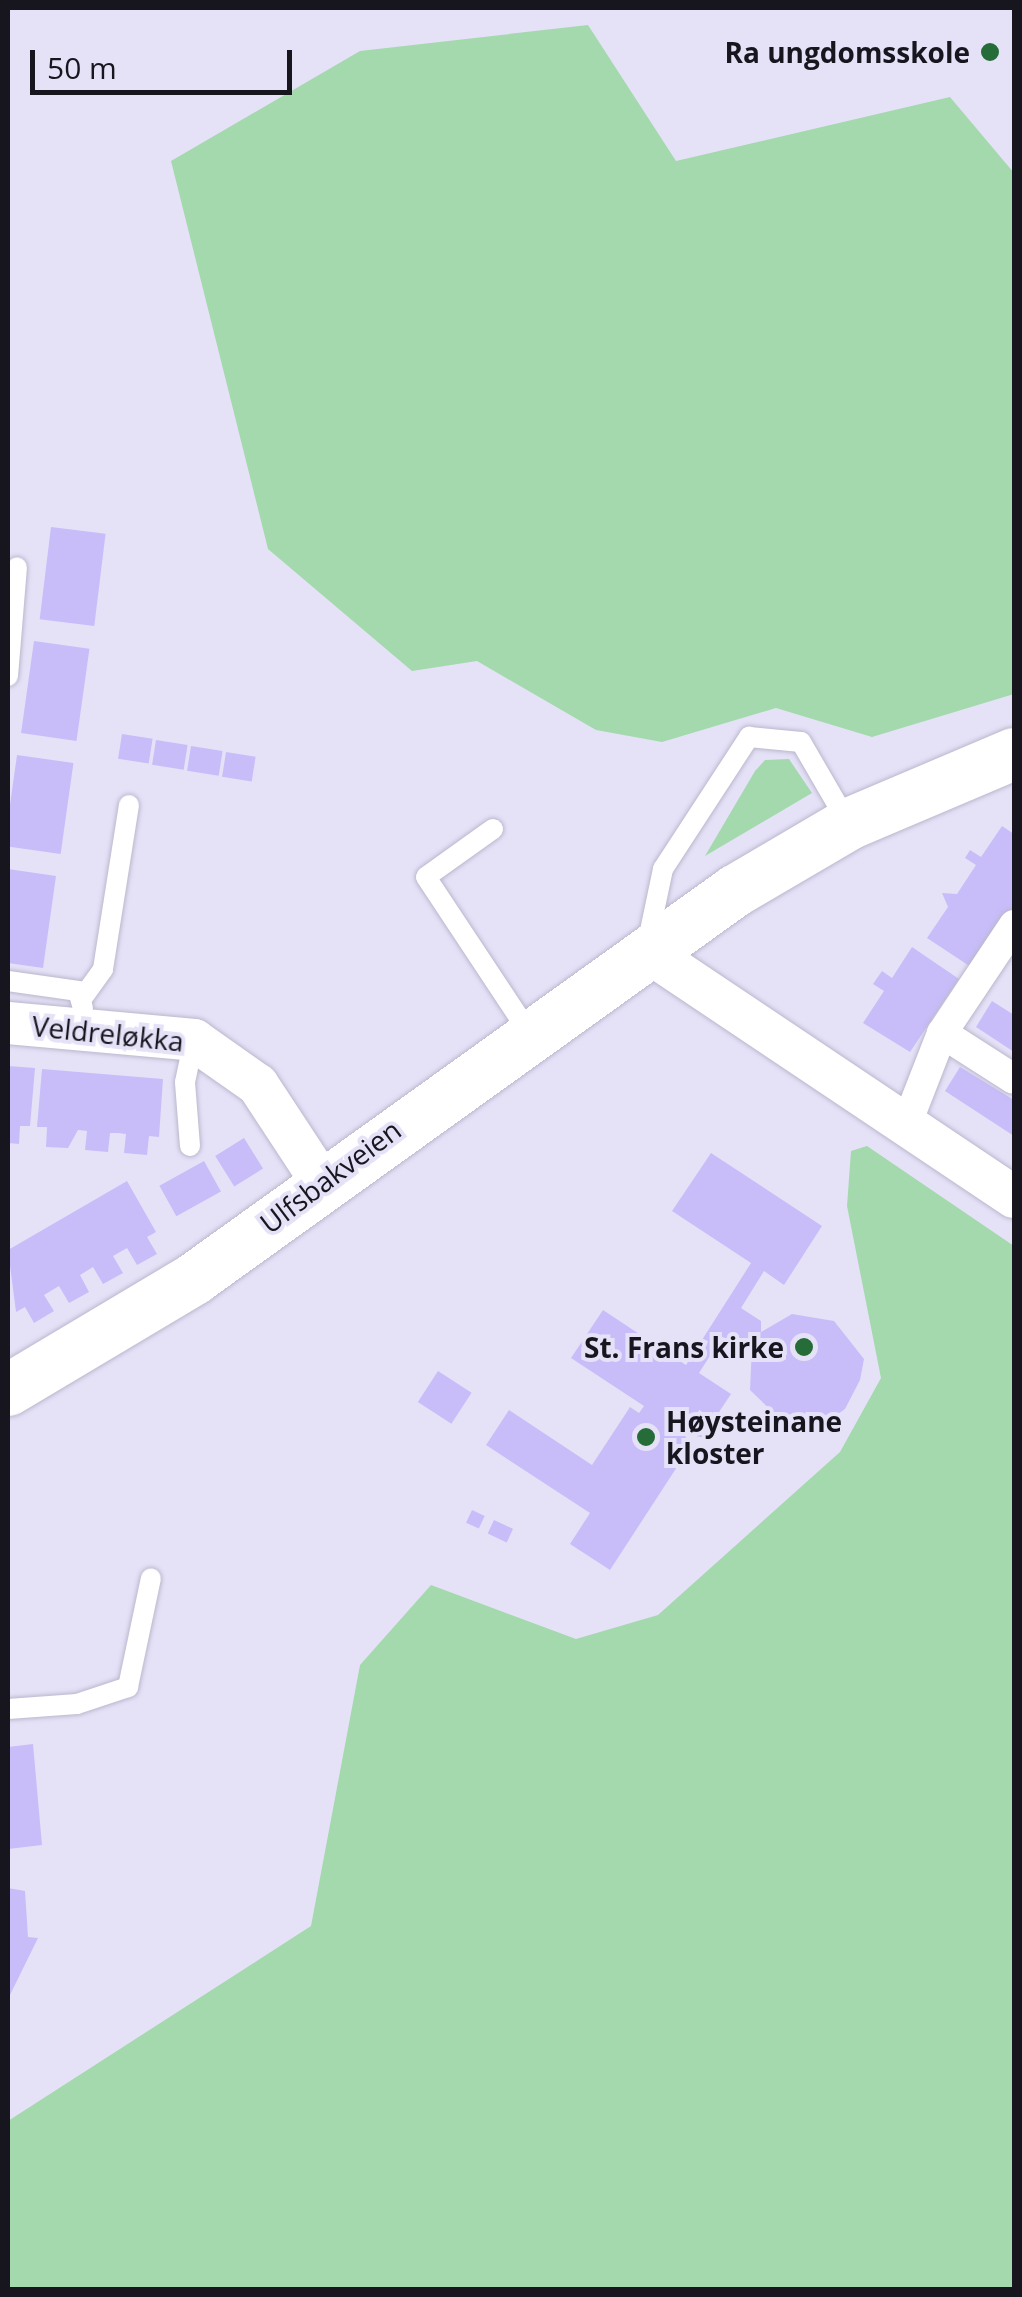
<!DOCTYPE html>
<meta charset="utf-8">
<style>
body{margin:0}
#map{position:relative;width:1022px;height:2297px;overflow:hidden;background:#e5e2f8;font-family:"Open Sans",sans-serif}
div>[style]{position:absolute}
.green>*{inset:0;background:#a3d9ac}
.building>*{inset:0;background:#c8bdf9;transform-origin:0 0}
.roads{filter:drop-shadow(0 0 2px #bbb7cd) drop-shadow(0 0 2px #bbb7cd)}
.service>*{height:20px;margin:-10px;padding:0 10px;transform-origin:10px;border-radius:10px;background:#fff}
.pedestrian>*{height:30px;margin:-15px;padding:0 15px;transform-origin:15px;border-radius:15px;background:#fff}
.minor>*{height:42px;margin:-21px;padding:0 21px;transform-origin:21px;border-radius:21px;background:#fff}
.tertiary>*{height:52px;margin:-26px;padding:0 26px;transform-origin:26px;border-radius:26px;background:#fff}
.dots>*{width:28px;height:28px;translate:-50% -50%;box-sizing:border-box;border:5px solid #e5e2f8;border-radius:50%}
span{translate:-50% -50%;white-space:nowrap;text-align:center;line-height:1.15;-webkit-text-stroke:8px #e5e2f8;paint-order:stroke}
.poi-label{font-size:28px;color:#17161e;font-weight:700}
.right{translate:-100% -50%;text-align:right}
.left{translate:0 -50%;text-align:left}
.street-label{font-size:28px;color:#17161e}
.frame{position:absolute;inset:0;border:10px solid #17161e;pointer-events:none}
.scale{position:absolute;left:30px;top:50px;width:262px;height:45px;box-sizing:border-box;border:5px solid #17161e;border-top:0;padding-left:12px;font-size:30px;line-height:35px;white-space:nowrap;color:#17161e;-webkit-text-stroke:8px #e5e2f8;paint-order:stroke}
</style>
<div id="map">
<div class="green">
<div style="clip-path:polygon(588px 25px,676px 161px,950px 97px,1014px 173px,1014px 694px,872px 737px,776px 708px,662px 742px,596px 730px,477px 661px,412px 671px,268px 549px,171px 161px,360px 51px)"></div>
<div style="clip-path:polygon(789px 759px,812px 793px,705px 856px,755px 771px,765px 760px)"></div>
<div style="clip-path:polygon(867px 1146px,1014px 1246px,1014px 2289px,8px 2289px,8px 2121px,311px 1926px,360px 1665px,431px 1585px,576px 1639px,658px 1615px,840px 1452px,881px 1378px,847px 1206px,851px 1151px)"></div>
</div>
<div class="building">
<div style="left:51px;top:527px;width:55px;height:93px;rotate:7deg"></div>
<div style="left:34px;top:641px;width:56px;height:93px;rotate:8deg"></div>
<div style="left:122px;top:734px;width:31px;height:25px;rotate:9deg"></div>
<div style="left:156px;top:740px;width:32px;height:25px;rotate:9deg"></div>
<div style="left:191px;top:746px;width:32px;height:25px;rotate:9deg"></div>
<div style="left:226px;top:752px;width:30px;height:25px;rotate:9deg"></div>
<div style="left:17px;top:755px;width:57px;height:92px;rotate:8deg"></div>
<div style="clip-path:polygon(1002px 826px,1014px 834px,1014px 908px,974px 969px,927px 938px,948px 907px,942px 893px,957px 894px,976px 865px,965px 858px,970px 850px,981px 857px)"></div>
<div style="clip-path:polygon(8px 869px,56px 876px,43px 968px,8px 963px)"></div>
<div style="clip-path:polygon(912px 947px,959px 979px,910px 1052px,863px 1023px,884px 991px,873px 984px,882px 971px,892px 978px)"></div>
<div style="clip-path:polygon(992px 1001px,1014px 1015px,1014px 1052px,976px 1027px)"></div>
<div style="clip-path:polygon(8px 1066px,35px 1068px,30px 1126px,20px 1126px,19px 1144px,8px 1143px)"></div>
<div style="clip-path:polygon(960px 1067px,1014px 1100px,1014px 1136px,945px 1091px)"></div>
<div style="clip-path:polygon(42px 1069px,163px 1079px,159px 1137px,149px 1136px,147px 1155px,124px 1153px,126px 1134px,118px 1133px,110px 1133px,108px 1152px,85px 1150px,87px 1131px,78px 1130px,68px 1148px,46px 1147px,47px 1127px,37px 1127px)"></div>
<div style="left:244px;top:1138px;width:36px;height:34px;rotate:58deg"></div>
<div style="clip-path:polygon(711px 1153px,822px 1226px,784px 1285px,764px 1271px,741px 1308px,761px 1321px,761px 1332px,792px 1314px,834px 1321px,864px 1359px,860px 1380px,845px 1409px,817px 1429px,783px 1422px,750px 1390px,752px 1346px,722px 1337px,699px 1373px,731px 1394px,719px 1412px,727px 1418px,713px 1440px,684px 1433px,690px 1447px,610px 1570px,570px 1544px,590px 1513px,486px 1445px,509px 1410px,592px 1465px,630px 1407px,639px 1413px,644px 1406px,571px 1358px,603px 1310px,686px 1365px,751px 1263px,672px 1211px)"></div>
<div style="left:204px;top:1161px;width:35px;height:51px;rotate:61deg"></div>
<div style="clip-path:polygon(127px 1181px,156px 1232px,147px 1237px,157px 1254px,137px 1265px,127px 1248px,113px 1256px,123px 1273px,103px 1284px,93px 1267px,80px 1275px,89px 1292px,69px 1303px,59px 1286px,44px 1295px,54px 1311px,34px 1323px,25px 1307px,16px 1312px,8px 1250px)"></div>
<div style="left:438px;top:1371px;width:40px;height:37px;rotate:33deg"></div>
<div style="left:472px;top:1510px;width:14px;height:14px;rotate:25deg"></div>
<div style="left:494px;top:1520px;width:21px;height:15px;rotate:25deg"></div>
<div style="clip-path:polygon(33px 1744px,42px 1845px,8px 1849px,8px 1747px)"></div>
<div style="clip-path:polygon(8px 1888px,25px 1891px,28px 1937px,38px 1938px,9px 1997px)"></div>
</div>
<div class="roads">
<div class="service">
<div style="left:8px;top:676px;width:109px;rotate:-85.3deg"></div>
<div style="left:493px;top:829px;width:82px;rotate:144.4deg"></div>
<div style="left:426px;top:877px;width:185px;rotate:56.5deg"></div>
<div style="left:647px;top:945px;width:78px;rotate:-78.1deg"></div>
<div style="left:663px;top:869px;width:158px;rotate:-56.9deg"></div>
<div style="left:749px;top:737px;width:52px;rotate:5.5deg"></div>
<div style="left:801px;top:742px;width:94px;rotate:59.9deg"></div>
<div style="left:8px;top:981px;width:71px;rotate:8.1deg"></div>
<div style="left:78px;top:991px;width:18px;rotate:74deg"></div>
<div style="left:83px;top:997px;width:34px;rotate:-54deg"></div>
<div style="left:103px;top:969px;width:166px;rotate:-81deg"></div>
<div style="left:190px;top:1146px;width:64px;rotate:-94.5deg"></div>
<div style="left:185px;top:1082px;width:43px;rotate:-77.9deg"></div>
<div style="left:8px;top:1709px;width:69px;rotate:-4.1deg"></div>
<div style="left:77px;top:1704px;width:54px;rotate:-18.4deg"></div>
<div style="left:128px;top:1687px;width:111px;rotate:-78.1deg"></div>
</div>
<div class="pedestrian">
<div style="left:942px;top:1033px;width:85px;rotate:32.6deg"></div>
<div style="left:907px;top:1123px;width:97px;rotate:-68.7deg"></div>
<div style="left:942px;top:1033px;width:130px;rotate:-56.3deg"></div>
</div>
<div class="minor">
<div style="left:645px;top:950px;width:444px;rotate:33.8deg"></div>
<div style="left:8px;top:1023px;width:187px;rotate:5.2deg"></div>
<div style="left:194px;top:1040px;width:78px;rotate:35.1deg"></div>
<div style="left:258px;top:1085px;width:115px;rotate:56.7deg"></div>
</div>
<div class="tertiary">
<div style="left:8px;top:1390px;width:217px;rotate:-30.8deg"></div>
<div style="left:194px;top:1279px;width:666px;rotate:-35.65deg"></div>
<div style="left:735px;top:891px;width:132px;rotate:-30.4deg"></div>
<div style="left:849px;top:824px;width:179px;rotate:-23deg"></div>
</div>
</div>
<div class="dots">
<div style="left:990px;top:52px;background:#256c38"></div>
<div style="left:804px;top:1347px;background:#256c38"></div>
<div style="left:646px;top:1437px;background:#256c38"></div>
</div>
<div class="poi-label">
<span class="right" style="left:970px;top:52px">Ra ungdomsskole</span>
<span class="right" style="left:784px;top:1347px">St. Frans kirke</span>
<span class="left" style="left:666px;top:1437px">Høysteinane<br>kloster</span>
</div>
<div class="street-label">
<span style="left:108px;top:1033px;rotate:6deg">Veldreløkka</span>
<span style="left:330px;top:1176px;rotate:-37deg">Ulfsbakveien</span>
</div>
<div class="frame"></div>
<div class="scale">50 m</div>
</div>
